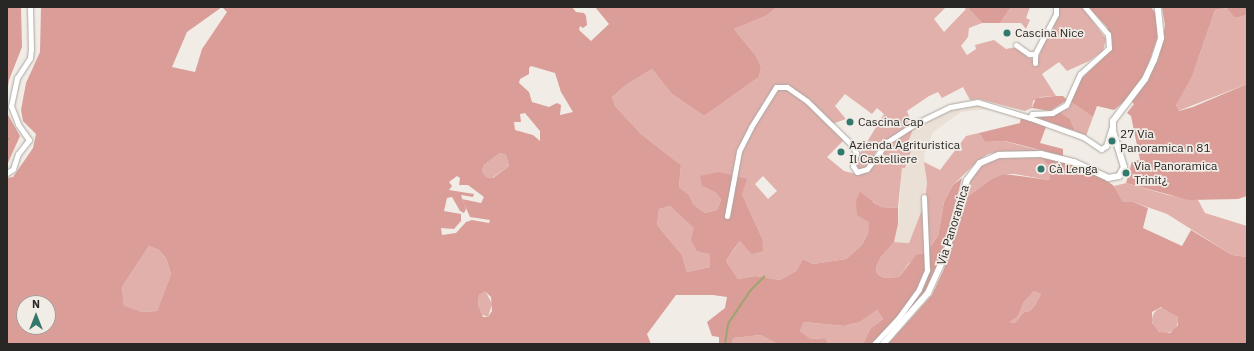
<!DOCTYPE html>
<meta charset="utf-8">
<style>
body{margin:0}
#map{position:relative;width:1254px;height:351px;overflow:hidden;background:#f1ece6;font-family:"IBM Plex Sans",sans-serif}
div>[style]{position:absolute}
.built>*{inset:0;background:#ebe0d5}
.green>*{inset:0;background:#e1b0ab}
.round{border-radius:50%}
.forest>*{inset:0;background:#da9d97}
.stream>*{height:1.5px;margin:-0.75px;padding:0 0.75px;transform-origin:0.75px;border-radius:0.75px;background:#9da56f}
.roads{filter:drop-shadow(0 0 1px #aba6a1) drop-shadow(0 0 1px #aba6a1)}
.minor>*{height:5px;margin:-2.5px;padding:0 2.5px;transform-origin:2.5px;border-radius:2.5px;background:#fff}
.tertiary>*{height:6px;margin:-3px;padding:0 3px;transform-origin:3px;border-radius:3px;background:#fff}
.dots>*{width:11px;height:11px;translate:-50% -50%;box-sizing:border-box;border:2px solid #f1ece6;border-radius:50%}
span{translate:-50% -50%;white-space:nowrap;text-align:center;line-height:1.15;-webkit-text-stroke:3.5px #f1ece6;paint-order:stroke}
.poi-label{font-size:12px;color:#292725}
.left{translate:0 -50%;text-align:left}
.street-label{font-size:12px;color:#292725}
.frame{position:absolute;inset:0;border:8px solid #292725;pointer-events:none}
.north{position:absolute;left:16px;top:295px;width:40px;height:40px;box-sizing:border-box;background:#f1ece6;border:1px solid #a19d99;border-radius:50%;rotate:0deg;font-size:11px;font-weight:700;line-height:16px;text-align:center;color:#292725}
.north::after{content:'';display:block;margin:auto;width:14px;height:18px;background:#33786d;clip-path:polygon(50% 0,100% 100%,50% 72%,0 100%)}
</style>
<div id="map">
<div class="built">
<div style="clip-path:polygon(975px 104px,983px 105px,988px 109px,961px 112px,933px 132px,924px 155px,927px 182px,925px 202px,909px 243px,894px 242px,898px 224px,902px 168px,905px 168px,912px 145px,908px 143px,914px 126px,941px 112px)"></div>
</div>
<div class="green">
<div style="clip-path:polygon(evenodd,777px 7px,946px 7px,934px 19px,944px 32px,966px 9px,963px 7px,967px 7px,982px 23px,969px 28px,968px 37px,961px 46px,967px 55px,976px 49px,975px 45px,994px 40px,1006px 49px,1017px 47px,1037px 63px,1046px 34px,1057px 16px,1058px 7px,1082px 7px,1106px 39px,1103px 51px,1089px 61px,1067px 71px,1059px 62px,1042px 74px,1056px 96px,1040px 97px,1033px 101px,1032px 108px,1025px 111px,979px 99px,970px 100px,963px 87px,942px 98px,938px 92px,929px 96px,907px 111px,912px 124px,880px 145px,866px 168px,861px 171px,855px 167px,856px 160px,884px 114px,877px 108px,872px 114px,845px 94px,835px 106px,846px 119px,832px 124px,801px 94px,789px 86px,785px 87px,810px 106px,844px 140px,827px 157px,844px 171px,856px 174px,868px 171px,889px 143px,914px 126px,908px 143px,913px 145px,905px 168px,902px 168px,898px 208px,879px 207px,873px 201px,868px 233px,862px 245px,846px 259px,813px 264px,803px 259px,796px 271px,780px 280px,755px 276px,738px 279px,726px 261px,740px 241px,762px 238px,742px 194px,702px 186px,716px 193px,721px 200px,717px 210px,705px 213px,694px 205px,689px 195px,679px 187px,681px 165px,641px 134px,615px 106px,612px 97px,626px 85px,652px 69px,672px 94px,704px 116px,759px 77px,761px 67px,756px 56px,734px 29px,766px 16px,777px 7px,763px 176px,777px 191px,768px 199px,755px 184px,763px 176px)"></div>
<div style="clip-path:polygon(1011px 7px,1030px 7px,1026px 18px,1030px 20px,1026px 29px,1021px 23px,1000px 23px)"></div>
<div style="clip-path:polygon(1228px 8px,1235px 18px,1247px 15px,1247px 84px,1178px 111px,1176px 105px,1181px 92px,1193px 74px,1215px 10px)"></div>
<div style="clip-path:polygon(1071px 102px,1093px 117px,1086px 136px,1075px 131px,1070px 119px,1060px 112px)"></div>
<div style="clip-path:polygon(979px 133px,985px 142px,1004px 141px,1042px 151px,1003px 151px,988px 154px,979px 160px,953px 185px,944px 202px,938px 236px,926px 253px,909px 263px,899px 277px,884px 278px,877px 274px,876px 267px,881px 257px,894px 242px,909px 243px,925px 202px,927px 182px,924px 162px,940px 170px,966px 136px)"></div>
<div style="clip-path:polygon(500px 153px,506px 155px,509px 166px,492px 178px,486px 177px,482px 171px,484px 165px)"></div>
<div style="clip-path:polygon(1042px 156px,1052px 166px,1049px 180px,1015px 174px,1004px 174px,993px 178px,964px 199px,973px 175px,984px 163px,996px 158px)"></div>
<div style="clip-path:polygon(1126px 183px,1168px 195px,1198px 200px,1205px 213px,1247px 226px,1247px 257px,1232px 255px,1167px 214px,1133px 202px,1123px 202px,1114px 186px)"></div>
<div style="clip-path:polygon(670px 206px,695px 228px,710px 254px,710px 267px,687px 272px,682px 255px,657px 225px,659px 209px)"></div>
<div style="clip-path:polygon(149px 246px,159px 250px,166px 258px,171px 274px,157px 311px,142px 312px,124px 307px,122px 287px)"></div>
<div style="clip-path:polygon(485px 290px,492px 304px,488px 317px,480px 314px,478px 306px,479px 295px)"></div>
<div style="clip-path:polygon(1034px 291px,1041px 294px,1035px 305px,1030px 311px,1024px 312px,1015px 323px,1010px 322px,1018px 316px,1024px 302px)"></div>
<div class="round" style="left:1152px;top:307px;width:26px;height:26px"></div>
<div style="clip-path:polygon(877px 310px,883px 319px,870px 329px,863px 344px,828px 344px,826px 338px,811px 339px,800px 331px,804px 322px,844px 326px,860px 322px)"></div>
<div style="clip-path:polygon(761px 335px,785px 344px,732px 344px,733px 338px)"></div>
</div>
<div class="forest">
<div style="clip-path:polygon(7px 7px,21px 7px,22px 47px,9px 80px,7px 92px)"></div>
<div style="clip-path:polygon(evenodd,41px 7px,572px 7px,576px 12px,584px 13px,586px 16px,587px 25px,583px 28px,580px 26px,579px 30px,591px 41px,609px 24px,595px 7px,777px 7px,766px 16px,734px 29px,756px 56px,761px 67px,759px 77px,704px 116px,672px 94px,652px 69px,626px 85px,612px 97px,615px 106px,641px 134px,681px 165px,679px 187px,689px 195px,694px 205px,705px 213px,717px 210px,721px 200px,716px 193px,702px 186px,700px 176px,719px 172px,747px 179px,742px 194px,762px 238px,763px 251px,752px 254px,740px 241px,734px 249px,726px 261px,738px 279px,755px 276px,780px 280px,796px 271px,803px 259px,813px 264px,846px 259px,862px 245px,868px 233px,869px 222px,857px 215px,856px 201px,860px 192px,880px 207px,898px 208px,898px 224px,894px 242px,881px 257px,876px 267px,877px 274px,884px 278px,899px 277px,916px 255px,926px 253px,938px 236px,944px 202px,953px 185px,962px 178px,938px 267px,925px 292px,880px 344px,863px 344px,870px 329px,883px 319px,877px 310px,860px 322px,844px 326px,804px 322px,800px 331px,811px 339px,826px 338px,828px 344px,777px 343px,761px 335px,733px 338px,732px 344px,719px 344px,719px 337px,712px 336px,707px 322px,725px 308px,727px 297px,713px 295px,676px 295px,647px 334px,651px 344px,7px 344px,7px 178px,13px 177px,33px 148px,36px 134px,23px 121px,21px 110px,26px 83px,40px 52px,41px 7px,222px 7px,227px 12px,202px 49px,195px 72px,172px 67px,187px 32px,222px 7px,41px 7px,531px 66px,555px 73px,561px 92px,573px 112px,560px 115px,561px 105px,557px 103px,549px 107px,532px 102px,529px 92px,519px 83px,520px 79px,529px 74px,529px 68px,531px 66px,41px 7px,525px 113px,540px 131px,540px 141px,533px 135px,515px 130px,514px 122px,521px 122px,520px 114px,525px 113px,41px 7px,500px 153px,506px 155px,509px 166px,493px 178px,486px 177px,482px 171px,484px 165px,500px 153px,41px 7px,457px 176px,460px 178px,459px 185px,468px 185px,484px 197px,481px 203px,462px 199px,470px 217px,490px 220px,489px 223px,472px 220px,466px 222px,456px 233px,442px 235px,441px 228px,454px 229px,461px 221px,461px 214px,444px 211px,447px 198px,452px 197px,460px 211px,464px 213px,466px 209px,461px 195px,473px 197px,474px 194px,449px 190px,452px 186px,449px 182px,457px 176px,41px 7px,670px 206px,694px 228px,691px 240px,697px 251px,710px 254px,710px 267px,687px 272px,682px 255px,657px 225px,659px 209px,670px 206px,41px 7px,149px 246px,159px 250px,166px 258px,171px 274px,157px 311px,142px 312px,124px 306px,122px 287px,149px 246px,41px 7px,485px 291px,491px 297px,492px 311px,488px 317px,483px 317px,478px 306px,479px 295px,485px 291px,41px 7px,24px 303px,48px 303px,48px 327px,24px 327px,24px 303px)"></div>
<div style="clip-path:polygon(967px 7px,1011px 7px,1000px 23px,982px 23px)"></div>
<div style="clip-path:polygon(1088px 7px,1151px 7px,1156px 14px,1159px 33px,1145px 74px,1132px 95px,1114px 110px,1097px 106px,1093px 117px,1071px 102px,1080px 80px,1108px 53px,1112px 40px,1107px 27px)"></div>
<div style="clip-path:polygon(1162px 7px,1247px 7px,1247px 15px,1235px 18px,1227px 8px,1215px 10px,1193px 74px,1176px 105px,1179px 111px,1193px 107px,1247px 84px,1247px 196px,1238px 199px,1189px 200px,1126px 183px,1132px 161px,1140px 160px,1131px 116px,1127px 113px,1134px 104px,1131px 101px,1157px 61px,1162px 45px,1165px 25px)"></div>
<div style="clip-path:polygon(1056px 96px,1063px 96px,1067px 100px,1050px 111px,1032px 108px,1036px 98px)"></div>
<div style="clip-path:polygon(1060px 112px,1070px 119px,1075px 131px,1034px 117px)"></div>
<div style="clip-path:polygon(7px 113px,20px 136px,7px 165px)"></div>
<div style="clip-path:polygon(1021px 117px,1046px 127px,1040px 143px,1063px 149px,1063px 156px,1005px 141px,985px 142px,979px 133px,1020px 123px)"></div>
<div style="clip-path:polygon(evenodd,1042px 156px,1072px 165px,1107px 181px,1114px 186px,1123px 202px,1133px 202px,1148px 208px,1143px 228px,1182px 246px,1191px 230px,1232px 255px,1247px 257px,1247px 344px,888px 344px,932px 295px,944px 269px,964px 199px,993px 178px,1004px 174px,1049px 180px,1052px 166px,1046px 163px,1042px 156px,1034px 291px,1041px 294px,1035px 305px,1030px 311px,1024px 312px,1015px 323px,1010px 322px,1018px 316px,1024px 302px,1034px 291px,1042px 156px,1161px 307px,1178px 317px,1178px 325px,1170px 333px,1159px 332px,1152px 323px,1152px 312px,1161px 307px)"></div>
</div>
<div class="stream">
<div style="left:7px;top:139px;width:1px"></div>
<div style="left:725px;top:344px;width:20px;rotate:-81deg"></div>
<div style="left:728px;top:324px;width:40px;rotate:-56deg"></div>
<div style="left:750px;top:291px;width:20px;rotate:-45deg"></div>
</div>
<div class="roads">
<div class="minor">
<div style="left:1085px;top:7px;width:35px;rotate:50deg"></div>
<div style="left:1108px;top:34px;width:14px;rotate:86deg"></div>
<div style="left:1109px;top:48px;width:39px;rotate:138deg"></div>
<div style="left:1080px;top:74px;width:34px;rotate:114deg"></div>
<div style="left:1066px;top:105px;width:16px;rotate:150deg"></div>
<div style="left:1052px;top:113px;width:20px;rotate:177deg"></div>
<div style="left:1032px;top:114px;width:4px;rotate:117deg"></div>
<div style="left:1030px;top:118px;width:56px;rotate:19.7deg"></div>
<div style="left:1083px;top:137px;width:22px;rotate:34deg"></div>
<div style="left:1101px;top:149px;width:6px;rotate:-31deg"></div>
<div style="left:1106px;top:146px;width:21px;rotate:-73deg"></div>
<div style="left:1016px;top:45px;width:16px;rotate:35deg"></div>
<div style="left:1029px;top:54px;width:6px"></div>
<div style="left:1035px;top:54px;width:45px;rotate:-62.3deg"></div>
<div style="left:1056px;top:14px;width:7px;rotate:-90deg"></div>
<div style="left:1035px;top:63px;width:9px;rotate:-90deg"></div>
<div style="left:7px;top:173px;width:7px;rotate:-34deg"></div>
<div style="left:13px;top:169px;width:16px;rotate:-72deg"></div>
<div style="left:18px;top:154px;width:18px;rotate:-52deg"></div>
<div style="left:29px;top:140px;width:19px;rotate:-125deg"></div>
<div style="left:18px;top:124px;width:19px;rotate:-111deg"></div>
<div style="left:11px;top:106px;width:29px;rotate:-78deg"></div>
<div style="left:17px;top:78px;width:24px;rotate:-57deg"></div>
<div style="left:30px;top:58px;width:9px;rotate:-84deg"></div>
<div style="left:31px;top:49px;width:42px;rotate:-91.4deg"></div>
<div style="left:727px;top:216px;width:66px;rotate:-79.5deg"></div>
<div style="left:739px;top:151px;width:27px;rotate:-63deg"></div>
<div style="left:751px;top:127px;width:47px;rotate:-58deg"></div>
<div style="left:776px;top:87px;width:11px"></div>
<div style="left:787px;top:87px;width:24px;rotate:35deg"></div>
<div style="left:807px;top:101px;width:64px;rotate:44.4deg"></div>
<div style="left:853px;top:146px;width:8px;rotate:67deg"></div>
<div style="left:856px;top:153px;width:13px;rotate:103deg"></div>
<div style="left:853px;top:166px;width:7px;rotate:56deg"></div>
<div style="left:857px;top:172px;width:10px;rotate:-17deg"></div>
<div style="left:867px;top:169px;width:34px;rotate:-53deg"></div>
<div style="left:887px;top:142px;width:31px;rotate:-33deg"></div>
<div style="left:913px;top:125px;width:41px;rotate:-25.9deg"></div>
<div style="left:950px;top:107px;width:27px;rotate:-10deg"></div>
<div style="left:977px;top:102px;width:55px;rotate:16.8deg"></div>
<div style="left:874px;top:344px;width:37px;rotate:-47deg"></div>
<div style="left:899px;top:317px;width:34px;rotate:-54deg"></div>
<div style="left:919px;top:289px;width:21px;rotate:-67deg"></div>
<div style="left:927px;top:270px;width:73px;rotate:-92.4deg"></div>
</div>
<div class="tertiary">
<div style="left:883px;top:344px;width:68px;rotate:-48.6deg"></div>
<div style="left:928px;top:293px;width:44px;rotate:-65.8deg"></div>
<div style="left:946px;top:253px;width:76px;rotate:-74deg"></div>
<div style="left:967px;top:180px;width:21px;rotate:-53deg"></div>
<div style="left:980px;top:163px;width:21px;rotate:-23deg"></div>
<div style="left:999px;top:155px;width:42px;rotate:-1.4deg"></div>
<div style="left:1041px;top:154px;width:34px;rotate:14deg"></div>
<div style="left:1074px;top:162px;width:38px;rotate:25deg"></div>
<div style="left:1108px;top:178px;width:11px;rotate:-10deg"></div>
<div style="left:1119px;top:176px;width:10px;rotate:-61deg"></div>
<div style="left:1124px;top:167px;width:37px;rotate:-107deg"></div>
<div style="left:1113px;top:132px;width:11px;rotate:-90deg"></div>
<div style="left:1113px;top:121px;width:53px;rotate:-52.7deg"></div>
<div style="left:1145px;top:79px;width:21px;rotate:-65deg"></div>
<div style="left:1154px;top:60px;width:23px;rotate:-72deg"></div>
<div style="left:1161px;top:38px;width:31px;rotate:-96deg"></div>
</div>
</div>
<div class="dots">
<div style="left:1007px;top:33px;background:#33786d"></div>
<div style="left:850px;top:122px;background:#33786d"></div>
<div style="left:1112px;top:141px;background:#33786d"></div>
<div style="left:841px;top:152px;background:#33786d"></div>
<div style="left:1041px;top:169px;background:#33786d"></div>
<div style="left:1126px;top:173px;background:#33786d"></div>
</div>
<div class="poi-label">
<span class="left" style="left:1015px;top:33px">Cascina Nice</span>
<span class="left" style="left:858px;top:122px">Cascina Cap</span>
<span class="left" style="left:1120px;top:141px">27 Via<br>Panoramica n 81</span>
<span class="left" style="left:849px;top:152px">Azienda Agrituristica<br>Il Castelliere</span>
<span class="left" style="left:1134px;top:173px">Via Panoramica<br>Trinit¿</span>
<span class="left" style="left:1049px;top:169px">Cà Lenga</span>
</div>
<div class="street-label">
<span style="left:953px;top:225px;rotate:-73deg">Via Panoramica</span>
</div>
<div class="frame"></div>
<div class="north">N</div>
</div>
